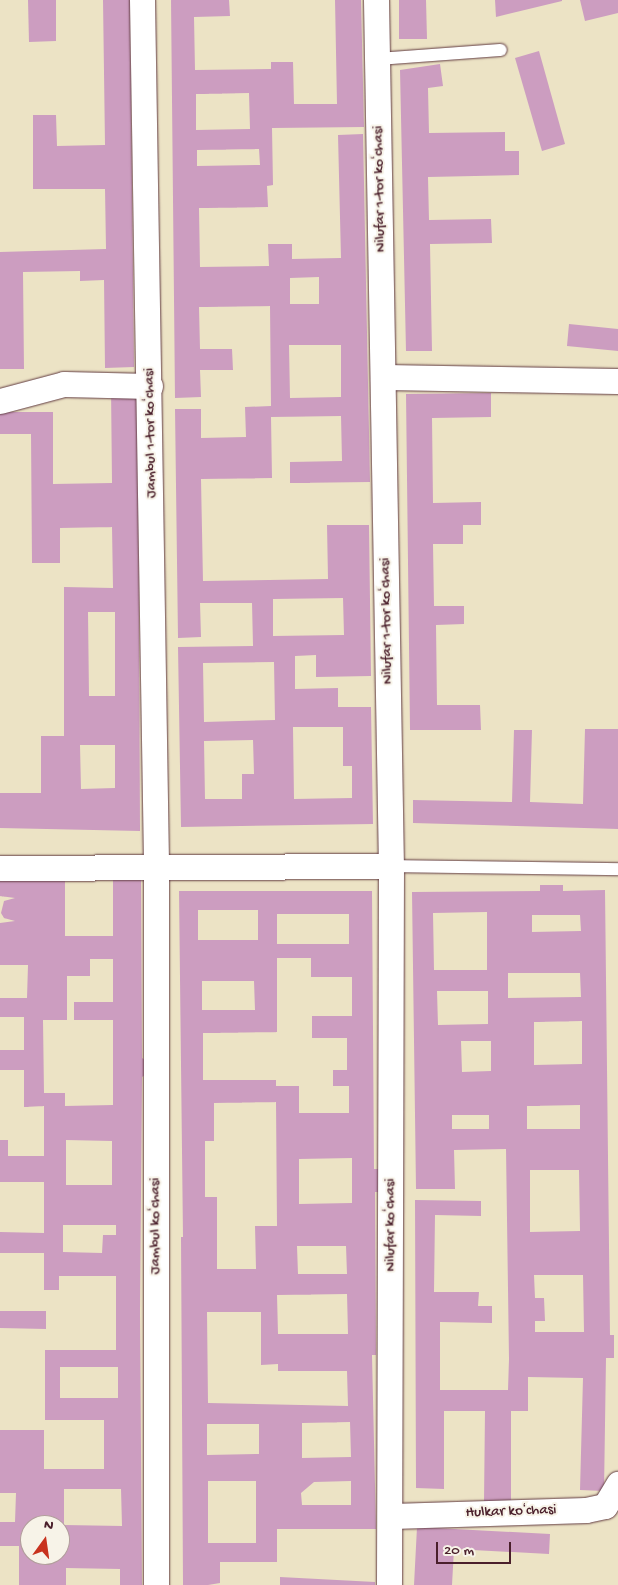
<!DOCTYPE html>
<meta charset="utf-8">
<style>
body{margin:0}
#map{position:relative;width:618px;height:1585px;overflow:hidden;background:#ece3c5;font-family:"Gochi Hand",sans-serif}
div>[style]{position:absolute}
.building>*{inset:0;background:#cc9dc0}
.roads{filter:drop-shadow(0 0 1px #623c42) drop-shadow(0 0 1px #623c42)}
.lane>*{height:12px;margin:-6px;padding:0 6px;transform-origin:6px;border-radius:6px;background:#fff}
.street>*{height:25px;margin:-12.5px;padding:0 12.5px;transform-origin:12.5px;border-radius:12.5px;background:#fff}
span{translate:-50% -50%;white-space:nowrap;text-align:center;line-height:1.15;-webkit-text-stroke:4px #f7f3e8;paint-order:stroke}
.street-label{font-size:15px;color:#4a1f2b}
.north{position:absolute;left:20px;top:1515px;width:50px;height:50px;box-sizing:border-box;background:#f7f3e8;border:1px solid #b29e9c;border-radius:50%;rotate:14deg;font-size:14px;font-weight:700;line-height:20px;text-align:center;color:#4a1f2b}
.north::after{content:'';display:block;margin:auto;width:18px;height:22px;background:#c8321e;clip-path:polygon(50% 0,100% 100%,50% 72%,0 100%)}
.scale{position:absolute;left:436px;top:1542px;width:75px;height:22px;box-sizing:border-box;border:2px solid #4a1f2b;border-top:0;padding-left:6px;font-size:15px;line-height:18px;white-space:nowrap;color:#4a1f2b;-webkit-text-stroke:4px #f7f3e8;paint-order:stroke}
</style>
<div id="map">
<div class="building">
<i style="clip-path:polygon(28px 0,56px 0,56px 41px,29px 42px)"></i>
<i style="clip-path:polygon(103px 0,130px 0,134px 367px,105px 368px,104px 280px,80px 281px,80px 271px,23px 272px,24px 369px,0 369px,0 252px,106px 249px,105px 189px,33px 189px,33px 115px,56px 115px,57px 146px,105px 145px)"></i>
<i style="clip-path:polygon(evenodd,171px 0,229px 0,230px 16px,194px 17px,195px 70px,271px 69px,271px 62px,293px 62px,294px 104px,337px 104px,335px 0,361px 0,364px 127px,272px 128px,273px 185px,267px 186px,268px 207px,199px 208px,200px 267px,269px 266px,268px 244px,292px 244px,292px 259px,341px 258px,338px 135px,363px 134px,370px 482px,290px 483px,290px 462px,342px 461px,341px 416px,271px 417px,272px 478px,201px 479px,203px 581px,328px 579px,327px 525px,369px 525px,371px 676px,316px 677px,316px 655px,295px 656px,295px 689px,338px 688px,338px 707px,371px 707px,373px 824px,181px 827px,178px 647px,253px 646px,252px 603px,200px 603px,201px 637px,178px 638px,175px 409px,201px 409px,201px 438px,246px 437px,245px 407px,271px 406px,270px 306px,199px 307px,200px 349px,232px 349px,233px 370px,200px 370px,201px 397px,175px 398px,171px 0,249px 93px,250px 129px,196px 130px,196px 94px,249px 93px,171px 0,259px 149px,260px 165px,197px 166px,197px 150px,259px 149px,171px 0,319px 277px,319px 304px,290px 304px,290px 278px,319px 277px,171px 0,289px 345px,341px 345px,341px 397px,290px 398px,289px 345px,171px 0,343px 598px,344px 635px,273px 636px,273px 599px,343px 598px,171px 0,274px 662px,275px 720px,204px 722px,203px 663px,274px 662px,171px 0,293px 727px,343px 727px,343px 766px,352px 766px,352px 798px,294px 799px,293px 727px,171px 0,253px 740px,254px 774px,242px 774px,242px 799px,205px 799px,204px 741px,253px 740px)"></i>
<i style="clip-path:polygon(399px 0,426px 0,427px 39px,399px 39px)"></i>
<i style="clip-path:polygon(495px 0,562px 0,562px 1px,496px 17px)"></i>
<i style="clip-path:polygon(580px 0,618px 0,618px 13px,585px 21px)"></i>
<i style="clip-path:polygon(539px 51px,565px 144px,542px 151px,515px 58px)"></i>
<i style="clip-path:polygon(440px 64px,443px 86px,428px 88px,429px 133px,505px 132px,505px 151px,519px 151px,519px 175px,428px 177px,429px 220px,491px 219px,492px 243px,430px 244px,432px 351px,406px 351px,400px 70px)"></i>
<i style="clip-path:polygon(569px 324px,618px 329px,618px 351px,567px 346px)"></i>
<i style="clip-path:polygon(evenodd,138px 387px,140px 831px,0 828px,0 793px,41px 793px,41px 736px,64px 736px,64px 587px,113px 588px,112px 527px,60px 528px,60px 563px,32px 563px,31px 434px,0 434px,0 412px,53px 412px,53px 484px,112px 483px,111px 388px,138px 387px,88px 612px,115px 612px,115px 696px,89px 696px,88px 612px,138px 387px,80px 745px,115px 745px,115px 788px,81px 789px,80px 745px)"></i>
<i style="clip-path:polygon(491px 393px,491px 417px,432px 418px,433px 503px,481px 502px,481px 525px,463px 525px,463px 544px,433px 544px,434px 606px,464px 606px,464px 624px,436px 625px,437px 705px,480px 705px,481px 730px,410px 730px,406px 394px)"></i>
<i style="clip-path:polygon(585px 729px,618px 729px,618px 829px,413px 823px,413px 800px,512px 802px,514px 730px,532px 730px,530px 802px,583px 804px)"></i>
<i style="clip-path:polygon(evenodd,0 877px,65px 880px,65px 936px,113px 936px,113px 880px,141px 880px,142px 1058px,145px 1060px,145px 1075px,142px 1077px,140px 1312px,142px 1585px,120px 1585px,120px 1569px,66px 1568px,66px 1585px,19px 1585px,19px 1546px,0 1546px,0 1522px,15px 1522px,16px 1493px,0 1493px,0 1430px,44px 1430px,44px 1469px,104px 1469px,104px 1420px,45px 1420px,45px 1350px,116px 1350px,116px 1276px,59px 1276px,59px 1290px,44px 1290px,44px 1253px,0 1253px,0 1232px,44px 1233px,44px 1182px,0 1182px,0 1140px,8px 1140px,8px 1156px,44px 1156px,44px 1106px,24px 1107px,24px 1070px,0 1070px,0 1050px,24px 1050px,24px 1017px,0 1017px,0 998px,27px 998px,28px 965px,0 965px,0 923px,15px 921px,4px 918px,1px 913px,4px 901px,15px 898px,0 896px,0 877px,90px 959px,113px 959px,113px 1002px,74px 1002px,74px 1020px,113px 1020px,113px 1105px,65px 1106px,65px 1093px,44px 1093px,43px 1020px,67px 1020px,67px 976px,90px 976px,90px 959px,0 877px,66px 1140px,112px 1141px,112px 1185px,66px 1185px,66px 1140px,0 877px,63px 1225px,116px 1225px,116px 1235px,103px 1235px,102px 1253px,63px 1252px,63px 1225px,0 877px,60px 1367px,118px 1367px,118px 1398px,60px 1398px,60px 1367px,0 877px,64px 1489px,121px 1489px,122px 1526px,64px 1525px,64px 1489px,0 877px,30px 1525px,60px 1525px,60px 1555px,30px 1555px,30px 1525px)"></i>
<i style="clip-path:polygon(evenodd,540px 885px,563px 885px,563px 891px,605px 890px,610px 1335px,614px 1335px,614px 1358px,606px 1358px,604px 1491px,580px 1490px,583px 1378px,528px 1377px,528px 1411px,511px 1411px,511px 1501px,484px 1501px,485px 1411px,444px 1411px,444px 1489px,416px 1488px,415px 1200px,481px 1201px,481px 1216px,435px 1215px,434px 1292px,479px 1292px,478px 1306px,492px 1306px,492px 1323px,440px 1322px,440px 1390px,508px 1390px,509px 1359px,506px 1149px,454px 1150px,455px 1189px,416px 1189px,412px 892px,540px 891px,540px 885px,487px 912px,487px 970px,434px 970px,433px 913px,487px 912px,540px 885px,532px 915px,580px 915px,581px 931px,532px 932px,532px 915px,540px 885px,508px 973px,580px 973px,581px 997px,508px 998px,508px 973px,540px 885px,437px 991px,488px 991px,488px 1024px,438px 1025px,437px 991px,540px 885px,582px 1021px,582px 1064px,534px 1065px,534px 1022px,582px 1021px,540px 885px,461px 1041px,491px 1041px,491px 1071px,462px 1072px,461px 1041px,540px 885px,580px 1105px,580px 1129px,527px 1129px,527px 1106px,580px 1105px,540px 885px,452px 1115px,489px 1115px,489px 1129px,452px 1129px,452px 1115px,540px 885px,530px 1170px,579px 1170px,580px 1231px,530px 1232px,530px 1170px,540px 885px,534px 1275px,583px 1275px,584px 1332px,535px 1332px,535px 1321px,545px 1321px,544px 1298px,535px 1298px,534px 1275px)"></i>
<i style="clip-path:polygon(evenodd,179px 891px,372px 891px,374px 1169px,380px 1169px,380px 1192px,375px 1192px,376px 1355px,372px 1355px,376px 1529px,277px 1529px,277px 1562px,220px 1562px,220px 1583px,208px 1585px,183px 1585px,181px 1237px,183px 1237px,179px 891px,198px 910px,258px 910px,258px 940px,198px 940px,198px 910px,179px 891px,277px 914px,349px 914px,349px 944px,277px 944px,277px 914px,179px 891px,277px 958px,311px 958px,311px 977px,352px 977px,352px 1016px,312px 1016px,312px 1038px,347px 1038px,347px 1070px,333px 1070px,333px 1086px,349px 1086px,349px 1113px,299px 1113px,299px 1086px,276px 1086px,276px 1080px,203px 1080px,203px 1033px,277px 1032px,277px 958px,179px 891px,202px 981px,254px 981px,255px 1010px,202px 1010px,202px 981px,179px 891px,276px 1102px,277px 1226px,255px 1226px,256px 1269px,217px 1269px,217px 1197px,205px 1197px,205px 1141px,214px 1141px,214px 1103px,276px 1102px,179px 891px,352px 1158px,352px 1203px,299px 1204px,299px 1159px,352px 1158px,179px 891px,297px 1246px,346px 1246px,347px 1274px,298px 1274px,297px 1246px,179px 891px,347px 1294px,348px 1334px,278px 1334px,277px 1295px,347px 1294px,179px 891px,207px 1312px,261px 1312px,261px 1365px,278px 1364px,278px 1371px,347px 1371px,348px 1406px,208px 1403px,207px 1312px,179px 891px,350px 1422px,351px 1457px,302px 1458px,302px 1423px,350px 1422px,179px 891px,207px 1424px,259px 1424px,259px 1454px,207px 1455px,207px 1424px,179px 891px,208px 1481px,256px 1481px,256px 1543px,208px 1543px,208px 1481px,179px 891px,351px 1481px,351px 1505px,302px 1505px,301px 1493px,314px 1482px,351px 1481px)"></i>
<i style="clip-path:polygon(0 1311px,46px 1311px,46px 1329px,0 1328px)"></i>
<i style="clip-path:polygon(417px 1527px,550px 1534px,549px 1554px,454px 1549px,452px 1585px,414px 1585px)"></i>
<i style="clip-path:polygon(280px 1577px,375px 1582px,375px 1585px,280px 1585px)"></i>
</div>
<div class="roads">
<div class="lane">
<i style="left:377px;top:59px;width:124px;rotate:-4.2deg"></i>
<i style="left:391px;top:866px;width:227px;rotate:0.8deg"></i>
</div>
<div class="street">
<i style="left:142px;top:0;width:866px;rotate:89.07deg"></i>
<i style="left:156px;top:866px;width:719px;rotate:90deg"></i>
<i style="left:376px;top:0;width:866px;rotate:89.01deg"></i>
<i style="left:391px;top:866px;width:719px;rotate:90.16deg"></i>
<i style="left:383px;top:377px;width:235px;rotate:1deg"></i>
<i style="left:0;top:401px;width:66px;rotate:-14.9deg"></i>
<i style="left:64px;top:384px;width:86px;rotate:1.3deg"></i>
<i style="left:0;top:868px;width:391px;rotate:-0.3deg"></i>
<i style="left:392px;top:1516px;width:194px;rotate:-1.8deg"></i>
<i style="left:586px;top:1510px;width:19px;rotate:-12deg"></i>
<i style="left:605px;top:1506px;width:26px;rotate:-59deg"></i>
</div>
</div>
<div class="street-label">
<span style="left:380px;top:189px;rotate:-91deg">Nilufar 1-tor koʻchasi</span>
<span style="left:151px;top:433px;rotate:-91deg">Jambul 1-tor koʻchasi</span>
<span style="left:387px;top:621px;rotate:-91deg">Nilufar 1-tor koʻchasi</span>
<span style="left:391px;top:1225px;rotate:-90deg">Nilufar koʻchasi</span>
<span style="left:156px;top:1226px;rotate:-90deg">Jambul koʻchasi</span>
<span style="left:511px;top:1512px;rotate:-2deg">Hulkar koʻchasi</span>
</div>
<div class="north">N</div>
<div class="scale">20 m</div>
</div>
